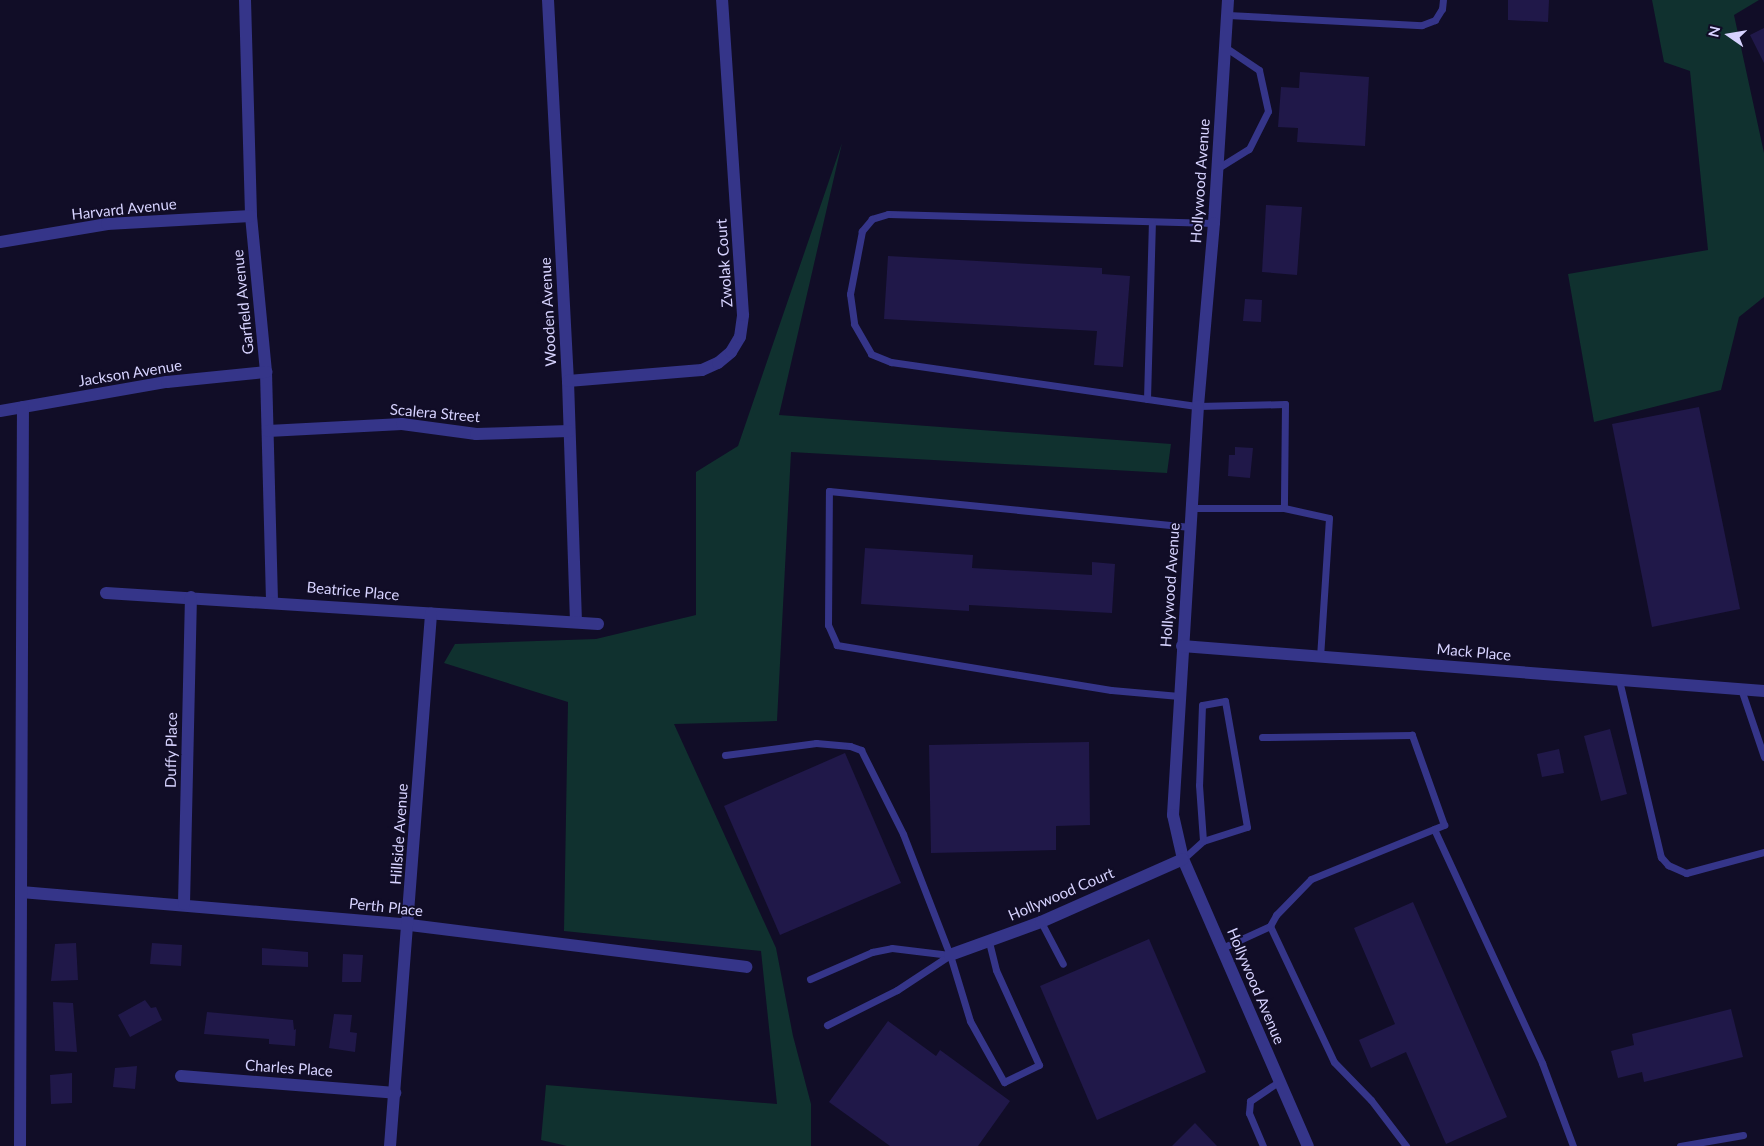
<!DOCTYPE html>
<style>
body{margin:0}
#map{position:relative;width:1764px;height:1146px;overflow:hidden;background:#110d27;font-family:Lato,sans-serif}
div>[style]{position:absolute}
.green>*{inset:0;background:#10312f}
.building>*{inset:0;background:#201849}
.lane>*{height:7px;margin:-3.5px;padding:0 3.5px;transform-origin:3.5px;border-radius:3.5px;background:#353589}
.street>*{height:12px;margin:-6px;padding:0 6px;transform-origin:6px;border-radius:6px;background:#353589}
span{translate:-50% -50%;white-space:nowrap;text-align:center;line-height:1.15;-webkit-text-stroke:4px #110d27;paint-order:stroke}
.street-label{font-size:15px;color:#d7d3ff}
.north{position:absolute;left:1704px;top:10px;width:50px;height:50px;-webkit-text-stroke:4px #110d27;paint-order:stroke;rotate:283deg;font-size:14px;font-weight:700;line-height:20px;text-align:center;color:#d7d3ff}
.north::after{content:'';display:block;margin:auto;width:18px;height:22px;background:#d7d3ff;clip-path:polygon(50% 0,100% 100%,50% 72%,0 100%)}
</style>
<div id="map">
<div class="green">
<i style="clip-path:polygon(1652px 0,1759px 0,1734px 15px,1764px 153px,1764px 297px,1739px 317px,1721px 390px,1594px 422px,1568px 274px,1708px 250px,1690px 71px,1664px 62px)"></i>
<i style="clip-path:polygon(842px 143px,779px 415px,1171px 444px,1167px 473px,791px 452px,777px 721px,674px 724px,776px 948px,793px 1036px,811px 1104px,811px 1146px,567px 1146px,541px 1140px,546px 1085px,777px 1104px,761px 951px,564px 931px,568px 702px,444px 663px,455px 644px,596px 639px,696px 615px,696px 472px,738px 446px)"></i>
</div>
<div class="building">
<i style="clip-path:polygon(1508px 0,1549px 0,1548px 22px,1508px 20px)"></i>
<i style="clip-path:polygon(1764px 28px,1764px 63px,1750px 35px)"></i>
<i style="clip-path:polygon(1300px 72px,1369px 77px,1365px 146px,1297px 142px,1298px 128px,1278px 127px,1281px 87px,1299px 88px)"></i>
<i style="clip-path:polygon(1266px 205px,1302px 207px,1297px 275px,1262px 272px)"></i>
<i style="clip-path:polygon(888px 256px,1102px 268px,1102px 274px,1130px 276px,1123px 367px,1094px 365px,1097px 331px,884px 319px)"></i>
<i style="clip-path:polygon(1245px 299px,1262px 300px,1261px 322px,1243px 321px)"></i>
<i style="clip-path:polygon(1699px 407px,1740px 609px,1652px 627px,1612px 424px)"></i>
<i style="clip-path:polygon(1235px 447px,1253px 448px,1250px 478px,1228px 476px,1229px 455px,1235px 455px)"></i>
<i style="clip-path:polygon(865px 548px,973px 555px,972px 568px,1092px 575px,1092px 562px,1115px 564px,1112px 613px,969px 605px,969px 611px,861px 604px)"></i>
<i style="clip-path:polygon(1610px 729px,1627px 794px,1601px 801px,1584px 736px)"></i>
<i style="clip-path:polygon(1089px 742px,1090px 825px,1056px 826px,1056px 850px,931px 853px,929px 745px)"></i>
<i style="clip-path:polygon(1559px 749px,1564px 773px,1542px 777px,1537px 754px)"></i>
<i style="clip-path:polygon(845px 753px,901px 883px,780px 935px,724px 806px)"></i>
<i style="clip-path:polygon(1413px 902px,1507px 1117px,1446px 1144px,1406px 1052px,1371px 1068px,1359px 1040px,1395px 1024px,1354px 928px)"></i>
<i style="clip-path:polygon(1149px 939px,1206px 1072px,1097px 1120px,1040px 986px)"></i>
<i style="clip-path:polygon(76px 943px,78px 980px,51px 981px,55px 944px)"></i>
<i style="clip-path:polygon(152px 943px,182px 945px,181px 966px,150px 964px)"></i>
<i style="clip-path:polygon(262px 948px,308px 952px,308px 967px,262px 965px)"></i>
<i style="clip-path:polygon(343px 954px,363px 955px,361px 982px,342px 982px)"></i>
<i style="clip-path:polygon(145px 1000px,151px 1008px,156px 1007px,162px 1020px,130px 1037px,118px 1015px)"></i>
<i style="clip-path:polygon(53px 1002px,73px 1003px,77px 1052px,55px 1051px)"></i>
<i style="clip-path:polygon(1731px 1009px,1743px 1057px,1644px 1082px,1642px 1072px,1618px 1078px,1611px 1051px,1634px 1045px,1632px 1034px)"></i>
<i style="clip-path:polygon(207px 1012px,293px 1020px,294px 1030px,296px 1029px,295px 1046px,269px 1044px,269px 1039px,204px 1034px)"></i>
<i style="clip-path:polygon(334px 1014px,352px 1015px,350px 1032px,357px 1033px,355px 1052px,329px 1048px)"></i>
<i style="clip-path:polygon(888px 1021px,936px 1056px,940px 1050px,1010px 1101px,978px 1146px,890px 1146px,829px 1102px)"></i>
<i style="clip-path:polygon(137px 1066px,135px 1089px,113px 1087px,115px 1068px)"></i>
<i style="clip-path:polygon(72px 1073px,72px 1103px,51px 1104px,50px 1075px)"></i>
<i style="clip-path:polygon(1195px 1123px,1217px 1146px,1172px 1146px)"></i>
</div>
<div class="lane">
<i style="left:1228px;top:15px;width:194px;rotate:3deg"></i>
<i style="left:1422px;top:25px;width:14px;rotate:-21deg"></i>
<i style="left:1435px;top:20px;width:13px;rotate:-58deg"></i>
<i style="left:1442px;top:9px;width:9px;rotate:-84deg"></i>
<i style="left:1218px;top:168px;width:36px;rotate:-32deg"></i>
<i style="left:1249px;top:149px;width:42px;rotate:-63.4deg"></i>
<i style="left:1268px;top:111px;width:42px;rotate:-102.4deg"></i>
<i style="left:1259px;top:70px;width:40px;rotate:-146deg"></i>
<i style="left:1214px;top:223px;width:326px;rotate:-178.4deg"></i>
<i style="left:888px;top:214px;width:17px;rotate:163deg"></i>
<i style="left:872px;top:219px;width:16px;rotate:130deg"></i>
<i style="left:862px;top:231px;width:64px;rotate:100.8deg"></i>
<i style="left:850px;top:294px;width:30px;rotate:82deg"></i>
<i style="left:854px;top:324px;width:34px;rotate:60deg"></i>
<i style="left:871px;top:354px;width:22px;rotate:22deg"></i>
<i style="left:891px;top:362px;width:310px;rotate:8.2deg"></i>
<i style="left:1198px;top:406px;width:87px;rotate:-1.3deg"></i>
<i style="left:1285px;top:404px;width:104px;rotate:90.6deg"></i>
<i style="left:1147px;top:399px;width:177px;rotate:-88.4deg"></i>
<i style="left:1192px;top:508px;width:92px"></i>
<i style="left:1284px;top:508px;width:46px;rotate:12.5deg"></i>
<i style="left:1329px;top:518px;width:138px;rotate:93.7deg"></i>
<i style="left:1619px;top:680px;width:182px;rotate:76.7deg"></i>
<i style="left:1661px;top:857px;width:11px;rotate:49deg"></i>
<i style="left:1668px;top:865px;width:20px;rotate:24deg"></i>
<i style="left:1686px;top:873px;width:81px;rotate:-15.1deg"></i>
<i style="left:1741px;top:689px;width:72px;rotate:71.3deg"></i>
<i style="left:1179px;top:696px;width:68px;rotate:-175deg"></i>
<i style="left:1111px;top:690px;width:278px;rotate:-170.7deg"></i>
<i style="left:837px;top:645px;width:22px;rotate:-114deg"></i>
<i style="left:828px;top:625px;width:134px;rotate:-89.6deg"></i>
<i style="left:829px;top:491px;width:363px;rotate:5.7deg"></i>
<i style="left:725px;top:755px;width:92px;rotate:-7.5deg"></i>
<i style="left:816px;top:743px;width:34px;rotate:5deg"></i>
<i style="left:850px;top:746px;width:12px;rotate:20deg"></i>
<i style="left:861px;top:750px;width:94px;rotate:63.4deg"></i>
<i style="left:903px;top:834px;width:130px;rotate:68.8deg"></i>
<i style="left:950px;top:955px;width:69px;rotate:73.1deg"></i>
<i style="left:970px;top:1021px;width:70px;rotate:60.9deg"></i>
<i style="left:1004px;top:1082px;width:39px;rotate:-26deg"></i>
<i style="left:1039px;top:1065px;width:104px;rotate:-114.4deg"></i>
<i style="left:996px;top:970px;width:30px;rotate:-104deg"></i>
<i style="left:1434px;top:829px;width:258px;rotate:65.2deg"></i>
<i style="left:1542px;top:1063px;width:89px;rotate:69.5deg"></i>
<i style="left:1183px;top:859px;width:27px;rotate:-42deg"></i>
<i style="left:1203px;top:841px;width:46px;rotate:-17.7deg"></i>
<i style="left:1247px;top:827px;width:128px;rotate:-99.9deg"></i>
<i style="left:1225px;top:701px;width:23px;rotate:170deg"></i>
<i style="left:1202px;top:705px;width:80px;rotate:92.1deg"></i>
<i style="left:1199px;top:785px;width:56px;rotate:85.9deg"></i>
<i style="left:1041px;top:922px;width:47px;rotate:62.4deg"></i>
<i style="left:1270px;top:926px;width:150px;rotate:64.8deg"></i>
<i style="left:1334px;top:1062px;width:53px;rotate:45.8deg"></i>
<i style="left:1371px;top:1100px;width:58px;rotate:52.7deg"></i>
<i style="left:1222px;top:948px;width:53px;rotate:-24.6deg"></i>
<i style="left:1270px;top:926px;width:13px;rotate:-61deg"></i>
<i style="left:1276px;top:915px;width:50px;rotate:-45.8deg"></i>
<i style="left:1311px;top:879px;width:144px;rotate:-22.1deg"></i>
<i style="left:1444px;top:825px;width:96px;rotate:-109.6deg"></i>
<i style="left:1412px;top:735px;width:150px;rotate:179.2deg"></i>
<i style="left:810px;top:979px;width:68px;rotate:-23.5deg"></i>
<i style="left:872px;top:952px;width:20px;rotate:-11deg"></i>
<i style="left:892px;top:948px;width:58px;rotate:6.9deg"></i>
<i style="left:827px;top:1025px;width:78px;rotate:-26.6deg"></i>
<i style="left:897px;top:990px;width:64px;rotate:-33.4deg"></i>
<i style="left:1263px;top:1146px;width:36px;rotate:-113deg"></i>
<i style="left:1249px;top:1113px;width:12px;rotate:-85deg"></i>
<i style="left:1250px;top:1101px;width:36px;rotate:-34deg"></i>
<i style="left:1680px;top:1146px;width:64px;rotate:-9.9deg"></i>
</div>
<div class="street">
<i style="left:245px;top:0;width:216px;rotate:88.4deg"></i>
<i style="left:251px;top:216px;width:157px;rotate:84.5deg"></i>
<i style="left:266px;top:372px;width:229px;rotate:88.5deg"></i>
<i style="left:548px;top:0;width:382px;rotate:87deg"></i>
<i style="left:568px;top:381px;width:241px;rotate:88.1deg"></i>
<i style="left:1228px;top:0;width:223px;rotate:93.6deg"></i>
<i style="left:1214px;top:223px;width:184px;rotate:95deg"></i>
<i style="left:1198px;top:406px;width:410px;rotate:93.5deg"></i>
<i style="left:1173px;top:815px;width:45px;rotate:77.2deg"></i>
<i style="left:1183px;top:859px;width:313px;rotate:66.5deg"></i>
<i style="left:0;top:242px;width:109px;rotate:-9.5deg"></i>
<i style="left:107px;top:224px;width:144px;rotate:-3.2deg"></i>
<i style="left:568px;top:381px;width:134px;rotate:-4.7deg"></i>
<i style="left:702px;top:370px;width:17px;rotate:-24deg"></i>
<i style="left:718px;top:363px;width:17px;rotate:-40deg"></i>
<i style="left:731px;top:352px;width:17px;rotate:-59deg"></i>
<i style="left:740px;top:337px;width:22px;rotate:-82deg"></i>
<i style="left:743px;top:315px;width:316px;rotate:-93.8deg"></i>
<i style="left:0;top:411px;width:169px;rotate:-9.9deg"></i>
<i style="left:167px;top:382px;width:100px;rotate:-5.8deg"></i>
<i style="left:268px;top:431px;width:134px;rotate:-3deg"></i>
<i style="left:402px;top:424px;width:75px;rotate:7.7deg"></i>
<i style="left:476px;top:434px;width:93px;rotate:-1.8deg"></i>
<i style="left:106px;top:593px;width:493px;rotate:3.6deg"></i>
<i style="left:1182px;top:646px;width:584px;rotate:4.42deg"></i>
<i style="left:21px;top:892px;width:390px;rotate:4.8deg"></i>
<i style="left:410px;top:925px;width:339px;rotate:7.1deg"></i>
<i style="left:184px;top:904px;width:307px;rotate:-88.7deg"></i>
<i style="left:950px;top:955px;width:97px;rotate:-19.9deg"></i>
<i style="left:1041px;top:922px;width:155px;rotate:-23.9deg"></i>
<i style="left:181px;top:1076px;width:215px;rotate:4.5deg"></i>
<i style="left:20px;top:1146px;width:739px;rotate:-89.77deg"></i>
<i style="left:390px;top:1146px;width:534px;rotate:-85.59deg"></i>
</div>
<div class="street-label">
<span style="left:1200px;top:181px;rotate:-86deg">Hollywood Avenue</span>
<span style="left:124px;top:209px;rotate:-6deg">Harvard Avenue</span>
<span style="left:724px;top:263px;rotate:-94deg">Zwolak Court</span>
<span style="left:243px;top:302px;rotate:-96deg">Garfield Avenue</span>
<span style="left:548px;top:312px;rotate:-93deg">Wooden Avenue</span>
<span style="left:130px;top:373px;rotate:-9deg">Jackson Avenue</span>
<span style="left:435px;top:413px;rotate:5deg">Scalera Street</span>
<span style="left:1170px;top:585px;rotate:-86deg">Hollywood Avenue</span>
<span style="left:353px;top:591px;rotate:5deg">Beatrice Place</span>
<span style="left:1474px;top:652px;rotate:5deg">Mack Place</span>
<span style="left:171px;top:750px;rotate:-89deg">Duffy Place</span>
<span style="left:399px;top:834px;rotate:-86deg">Hillside Avenue</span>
<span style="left:1061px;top:894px;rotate:-23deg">Hollywood Court</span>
<span style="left:386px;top:907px;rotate:6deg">Perth Place</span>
<span style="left:1256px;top:986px;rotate:67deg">Hollywood Avenue</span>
<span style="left:289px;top:1068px;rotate:4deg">Charles Place</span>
</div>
<div class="north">N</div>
</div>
